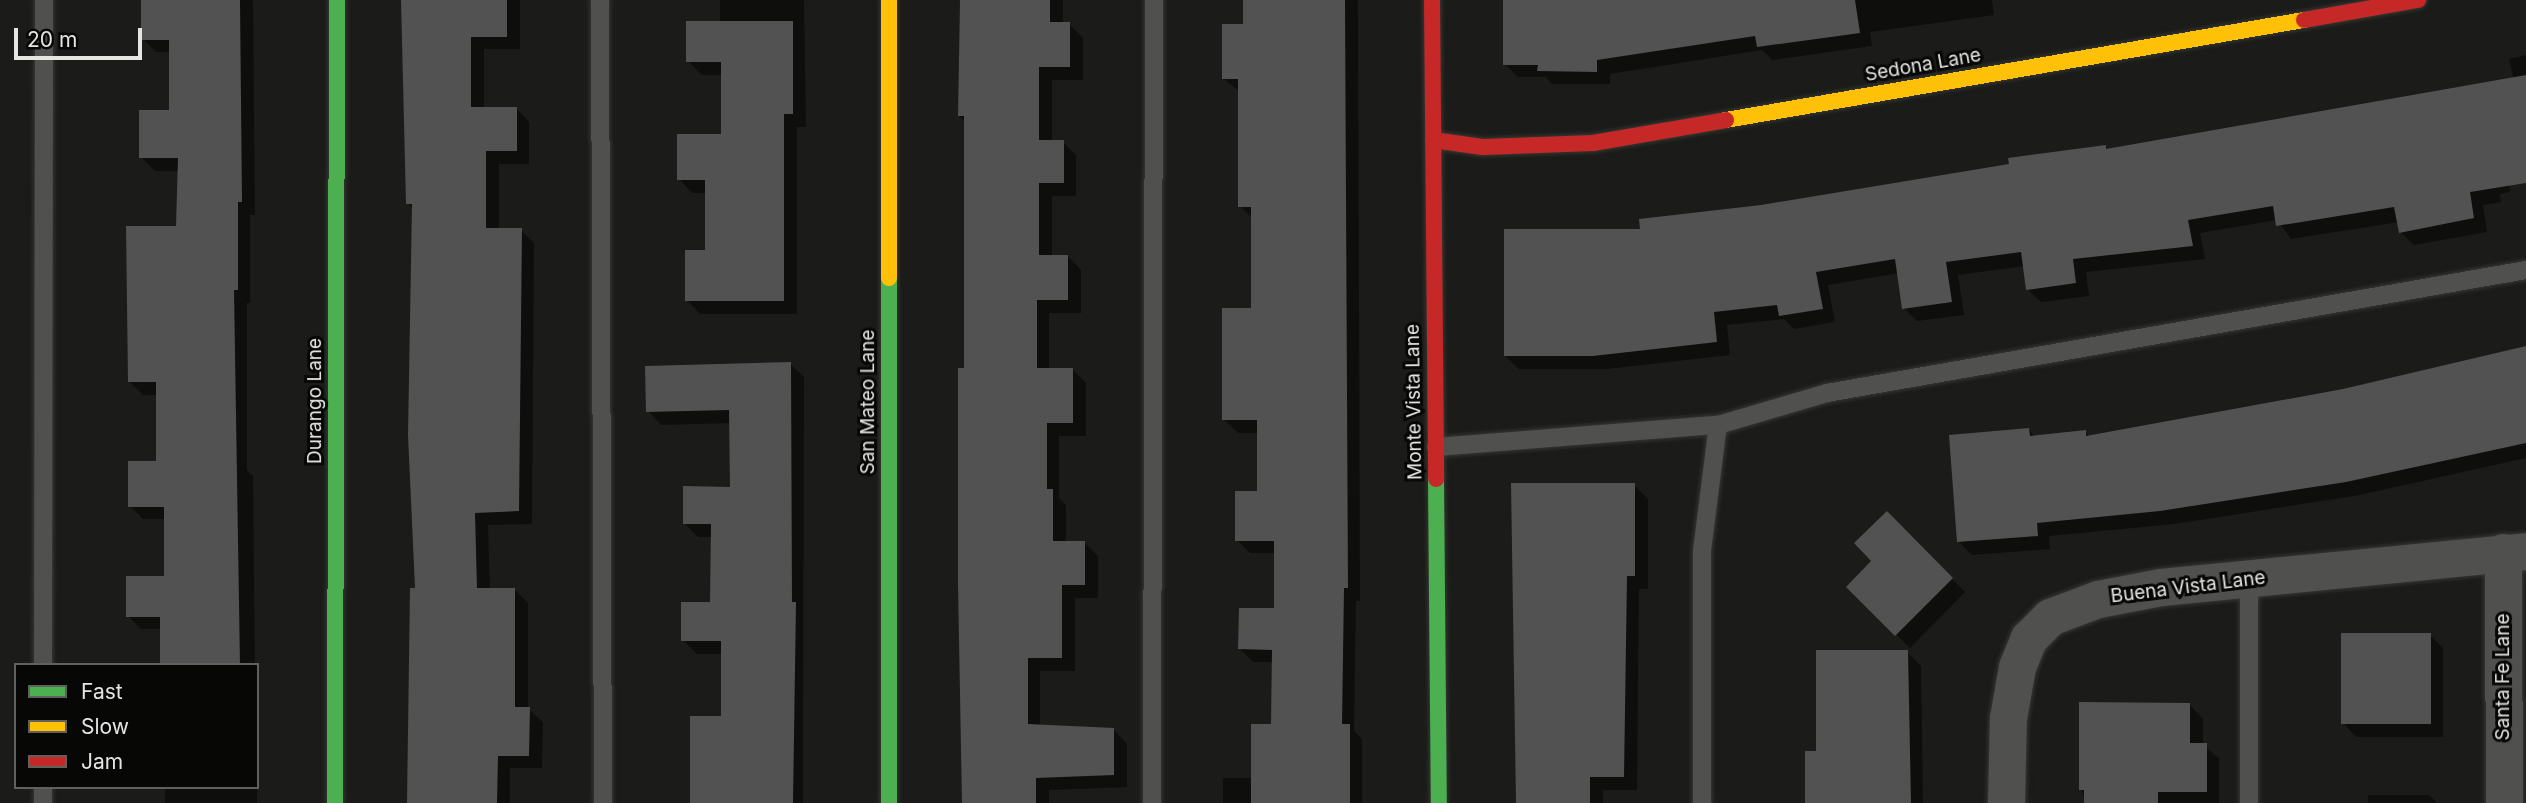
<!DOCTYPE html>
<style>
body{margin:0}
#map{position:relative;width:2526px;height:803px;overflow:hidden;background:#1b1c19;font-family:Inter,sans-serif}
div>[style]{position:absolute}
.shadow>*{inset:0;background:#0007}
.building>*{inset:0;background:#535252}
.roads{filter:drop-shadow(0 0 2px #363734) drop-shadow(0 0 2px #363734)}
.lane>*{height:18px;margin:-9px;padding:0 9px;transform-origin:9px;border-radius:9px;background:#50514e}
.street>*{height:37px;margin:-18.5px;padding:0 18.5px;transform-origin:18.5px;border-radius:18.5px;background:#50514e}
.fast>*{height:16px;margin:-8px;padding:0 8px;transform-origin:8px;border-radius:8px;background:#4caf50}
.slow>*{height:16px;margin:-8px;padding:0 8px;transform-origin:8px;border-radius:8px;background:#ffc107}
.jam>*{height:16px;margin:-8px;padding:0 8px;transform-origin:8px;border-radius:8px;background:#c62828}
span{translate:-50% -50%;white-space:nowrap;text-align:center;line-height:1.15;-webkit-text-stroke:6px #070706;paint-order:stroke}
.street-label{font-size:19px;color:#e5e6e2}
.legend{position:absolute;left:14px;top:663px;width:245px;height:126px;box-sizing:border-box;background:#070706;border:2px solid #60605e;margin:0;padding:9px 12px;list-style:none;font-size:21px;color:#e5e6e2}
.legend li{display:flex;align-items:center;gap:14px;height:35px}
.legend b{width:35px;border:2px solid #60605e}
.scale{position:absolute;left:14px;top:28px;width:128px;height:32px;box-sizing:border-box;border:4px solid #e5e6e2;border-top:0;padding-left:9px;font-size:21px;line-height:24px;white-space:nowrap;color:#e5e6e2;-webkit-text-stroke:5px #070706;paint-order:stroke}
</style>
<div id="map">
<div class="shadow">
<i style="clip-path:polygon(143px 0,253px 0,255px 215px,250px 215px,250px 303px,247px 303px,247px 470px,253px 476px,255px 665px,162px 665px,162px 629px,141px 629px,128px 616px,166px 577px,166px 519px,143px 519px,130px 506px,158px 463px,158px 395px,143px 395px,130px 382px,178px 228px,179px 171px,155px 171px,141px 157px,171px 112px,171px 52px,156px 52px,143px 39px)"></i>
<i style="clip-path:polygon(404px 0,520px 0,520px 49px,484px 49px,484px 108px,516px 108px,529px 122px,529px 164px,499px 164px,499px 230px,521px 230px,534px 243px,532px 524px,488px 525px,490px 590px,515px 590px,528px 603px,528px 709px,543px 722px,542px 768px,510px 768px,510px 803px,409px 803px,416px 590px,414px 210px,408px 203px)"></i>
<i style="clip-path:polygon(720px 0,804px 0,806px 127px,797px 127px,797px 314px,700px 314px,687px 300px,707px 252px,707px 193px,692px 193px,679px 179px,723px 136px,723px 75px,702px 75px,688px 61px,720px 22px)"></i>
<i style="clip-path:polygon(960px 0,1063px 0,1063px 24px,1069px 24px,1083px 38px,1083px 80px,1052px 80px,1052px 142px,1063px 142px,1076px 155px,1076px 196px,1052px 196px,1052px 256px,1068px 256px,1081px 270px,1081px 313px,1049px 313px,1049px 370px,1073px 370px,1086px 383px,1086px 436px,1059px 436px,1059px 498px,1066px 505px,1066px 542px,1084px 542px,1098px 556px,1098px 598px,1075px 598px,1075px 671px,1040px 671px,1040px 726px,1114px 730px,1127px 744px,1127px 787px,1049px 790px,1049px 803px,963px 803px,966px 122px,959px 116px)"></i>
<i style="clip-path:polygon(1245px 0,1358px 0,1360px 601px,1356px 601px,1354px 731px,1362px 739px,1362px 803px,1223px 803px,1223px 778px,1253px 778px,1273px 725px,1274px 662px,1253px 662px,1240px 649px,1276px 610px,1276px 553px,1250px 553px,1237px 540px,1259px 492px,1259px 433px,1238px 433px,1224px 420px,1253px 309px,1253px 219px,1240px 206px,1240px 92px,1224px 79px,1245px 26px)"></i>
<i style="clip-path:polygon(1505px 0,1992px 0,1994px 15px,1870px 32px,1872px 46px,1772px 60px,1762px 50px,1610px 74px,1610px 84px,1552px 84px,1546px 77px,1518px 77px,1505px 64px)"></i>
<i style="clip-path:polygon(2526px 55px,2526px 104px,2518px 96px,2509px 59px)"></i>
<i style="clip-path:polygon(2494px 98px,2510px 192px,2500px 194px,2501px 202px,2483px 205px,2487px 232px,2414px 245px,2400px 232px,2399px 222px,2291px 239px,2277px 220px,2200px 233px,2205px 259px,2086px 272px,2089px 296px,2041px 302px,2027px 289px,2024px 266px,1958px 275px,1964px 315px,1917px 321px,1904px 308px,1899px 273px,1828px 285px,1835px 322px,1794px 329px,1784px 319px,1727px 325px,1730px 355px,1607px 369px,1519px 369px,1505px 356px,1642px 230px,2105px 147px,2109px 151px)"></i>
<i style="clip-path:polygon(2526px 348px,2526px 458px,2360px 495px,2175px 524px,2049px 536px,2050px 549px,1972px 555px,1959px 542px,2029px 430px,2035px 437px,2085px 432px,2090px 437px,2344px 391px)"></i>
<i style="clip-path:polygon(790px 364px,804px 377px,803px 803px,692px 803px,723px 718px,723px 654px,697px 654px,683px 640px,712px 604px,713px 537px,698px 537px,685px 524px,732px 488px,731px 423px,661px 425px,648px 411px)"></i>
<i style="clip-path:polygon(1634px 485px,1648px 499px,1648px 589px,1639px 589px,1637px 790px,1603px 790px,1603px 803px,1517px 803px)"></i>
<i style="clip-path:polygon(1887px 513px,1965px 592px,1910px 648px,1848px 587px,1874px 561px)"></i>
<i style="clip-path:polygon(2430px 635px,2443px 648px,2443px 737px,2356px 737px,2343px 723px)"></i>
<i style="clip-path:polygon(1907px 652px,1921px 666px,1923px 803px,1806px 803px)"></i>
<i style="clip-path:polygon(2190px 705px,2203px 719px,2203px 745px,2219px 758px,2219px 803px,2086px 803px,2081px 789px)"></i>
<i style="clip-path:polygon(165px 787px,257px 787px,257px 803px,165px 803px)"></i>
<i style="clip-path:polygon(2368px 795px,2429px 795px,2437px 803px,2368px 803px)"></i>
</div>
<div class="building">
<i style="clip-path:polygon(141px 0,240px 0,242px 202px,238px 202px,238px 290px,234px 290px,240px 665px,160px 665px,160px 617px,126px 617px,126px 576px,164px 576px,164px 507px,128px 507px,128px 461px,156px 461px,156px 382px,128px 382px,126px 226px,176px 226px,178px 158px,139px 158px,139px 110px,169px 110px,169px 40px,141px 40px)"></i>
<i style="clip-path:polygon(401px 0,507px 0,507px 37px,471px 37px,471px 107px,517px 107px,517px 151px,486px 151px,486px 228px,522px 228px,519px 511px,475px 513px,477px 588px,515px 588px,515px 707px,530px 707px,529px 756px,498px 756px,497px 803px,407px 803px,410px 588px,415px 588px,408px 435px,412px 204px,406px 204px)"></i>
<i style="clip-path:polygon(960px 0,1050px 0,1050px 22px,1070px 22px,1070px 67px,1039px 67px,1039px 140px,1064px 140px,1064px 183px,1039px 183px,1039px 255px,1068px 255px,1068px 300px,1037px 300px,1037px 368px,1073px 368px,1073px 423px,1047px 423px,1047px 489px,1053px 489px,1053px 541px,1085px 541px,1085px 585px,1062px 585px,1062px 658px,1028px 658px,1028px 724px,1114px 728px,1114px 775px,1036px 778px,1036px 803px,962px 803px,958px 585px,958px 368px,964px 368px,964px 116px,958px 116px)"></i>
<i style="clip-path:polygon(1243px 0,1345px 0,1348px 588px,1344px 588px,1342px 724px,1350px 724px,1350px 803px,1251px 803px,1251px 724px,1271px 724px,1272px 650px,1238px 649px,1239px 608px,1274px 608px,1274px 541px,1235px 541px,1235px 491px,1257px 491px,1257px 420px,1222px 420px,1222px 308px,1251px 308px,1251px 207px,1238px 207px,1238px 79px,1222px 79px,1222px 24px,1243px 24px)"></i>
<i style="clip-path:polygon(1503px 0,1855px 0,1860px 33px,1757px 47px,1755px 36px,1597px 60px,1597px 72px,1537px 71px,1538px 65px,1503px 65px)"></i>
<i style="clip-path:polygon(686px 21px,793px 21px,793px 114px,784px 114px,784px 301px,685px 301px,685px 250px,705px 250px,705px 180px,677px 180px,677px 134px,721px 134px,721px 62px,686px 62px)"></i>
<i style="clip-path:polygon(2526px 75px,2526px 183px,2470px 192px,2474px 218px,2399px 233px,2394px 207px,2276px 226px,2273px 206px,2188px 220px,2193px 246px,2073px 259px,2076px 283px,2026px 290px,2021px 252px,1946px 262px,1952px 302px,1902px 309px,1895px 259px,1816px 272px,1823px 309px,1779px 316px,1777px 305px,1714px 312px,1717px 342px,1593px 356px,1504px 356px,1504px 229px,1640px 229px,1639px 219px,1761px 205px,2009px 164px,2008px 158px,2106px 145px,2106px 149px)"></i>
<i style="clip-path:polygon(2526px 346px,2526px 443px,2346px 482px,2160px 511px,2037px 523px,2038px 536px,1957px 542px,1949px 435px,2029px 428px,2030px 436px,2086px 430px,2086px 436px,2343px 389px)"></i>
<i style="clip-path:polygon(791px 362px,792px 602px,796px 602px,793px 803px,690px 803px,690px 716px,721px 716px,721px 641px,681px 641px,681px 602px,710px 602px,711px 524px,683px 524px,683px 486px,730px 487px,729px 410px,646px 412px,645px 366px)"></i>
<i style="clip-path:polygon(1511px 483px,1635px 483px,1635px 576px,1627px 576px,1624px 777px,1590px 777px,1590px 803px,1516px 803px)"></i>
<i style="clip-path:polygon(1887px 511px,1953px 578px,1895px 636px,1846px 587px,1871px 561px,1854px 543px)"></i>
<i style="clip-path:polygon(2341px 633px,2431px 633px,2431px 724px,2341px 724px)"></i>
<i style="clip-path:polygon(1816px 650px,1908px 650px,1911px 803px,1805px 803px,1805px 751px,1816px 751px)"></i>
<i style="clip-path:polygon(2079px 702px,2190px 703px,2190px 743px,2207px 743px,2207px 792px,2158px 792px,2158px 803px,2084px 803px,2084px 790px,2079px 790px)"></i>
</div>
<div class="roads">
<div class="lane">
<i style="left:600px;top:0;width:803px;rotate:89.79deg"></i>
<i style="left:1436px;top:447px;width:283px;rotate:-4.5deg"></i>
<i style="left:43px;top:665px;width:665px;rotate:-89.91deg"></i>
<i style="left:43px;top:787px;width:16px;rotate:90deg"></i>
<i style="left:1152px;top:803px;width:803px;rotate:-89.86deg"></i>
<i style="left:1702px;top:803px;width:252px;rotate:-90deg"></i>
<i style="left:1702px;top:551px;width:127px;rotate:-82.8deg"></i>
<i style="left:1718px;top:425px;width:114px;rotate:-16.4deg"></i>
<i style="left:1827px;top:393px;width:710px;rotate:-9.98deg"></i>
<i style="left:2249px;top:803px;width:224px;rotate:-90deg"></i>
</div>
<div class="street">
<i style="left:2503px;top:552px;width:251px;rotate:89.8deg"></i>
<i style="left:2006px;top:803px;width:85px;rotate:-88.7deg"></i>
<i style="left:2008px;top:718px;width:52px;rotate:-80deg"></i>
<i style="left:2017px;top:667px;width:31px;rotate:-68deg"></i>
<i style="left:2029px;top:638px;width:30px;rotate:-45deg"></i>
<i style="left:2050px;top:617px;width:51px;rotate:-20.6deg"></i>
<i style="left:2098px;top:599px;width:64px;rotate:-10.8deg"></i>
<i style="left:2161px;top:587px;width:367px;rotate:-5.6deg"></i>
</div>
<div class="fast">
<i style="left:889px;top:278px;width:525px;rotate:90deg"></i>
<i style="left:1436px;top:479px;width:324px;rotate:89.5deg"></i>
<i style="left:335px;top:803px;width:803px;rotate:-89.86deg"></i>
</div>
<div class="slow">
<i style="left:889px;top:0;width:278px;rotate:90deg"></i>
<i style="left:1726px;top:120px;width:587px;rotate:-9.82deg"></i>
</div>
<div class="jam">
<i style="left:1432px;top:0;width:479px;rotate:89.5deg"></i>
<i style="left:2304px;top:20px;width:116px;rotate:-10deg"></i>
<i style="left:1433px;top:140px;width:50px;rotate:8deg"></i>
<i style="left:1483px;top:147px;width:110px;rotate:-2.1deg"></i>
<i style="left:1593px;top:143px;width:135px;rotate:-9.8deg"></i>
</div>
</div>
<div class="street-label">
<span style="left:1923px;top:65px;rotate:-10deg">Sedona Lane</span>
<span style="left:315px;top:401px;rotate:-90deg">Durango Lane</span>
<span style="left:868px;top:402px;rotate:-90deg">San Mateo Lane</span>
<span style="left:1414px;top:402px;rotate:-91deg">Monte Vista Lane</span>
<span style="left:2188px;top:587px;rotate:-7deg">Buena Vista Lane</span>
<span style="left:2503px;top:677px;rotate:-90deg">Santa Fe Lane</span>
</div>
<ul class="legend">
<li><b style="height:9px;background:#4caf50"></b>Fast</li>
<li><b style="height:9px;background:#ffc107"></b>Slow</li>
<li><b style="height:9px;background:#c62828"></b>Jam</li>
</ul>
<div class="scale">20 m</div>
</div>
